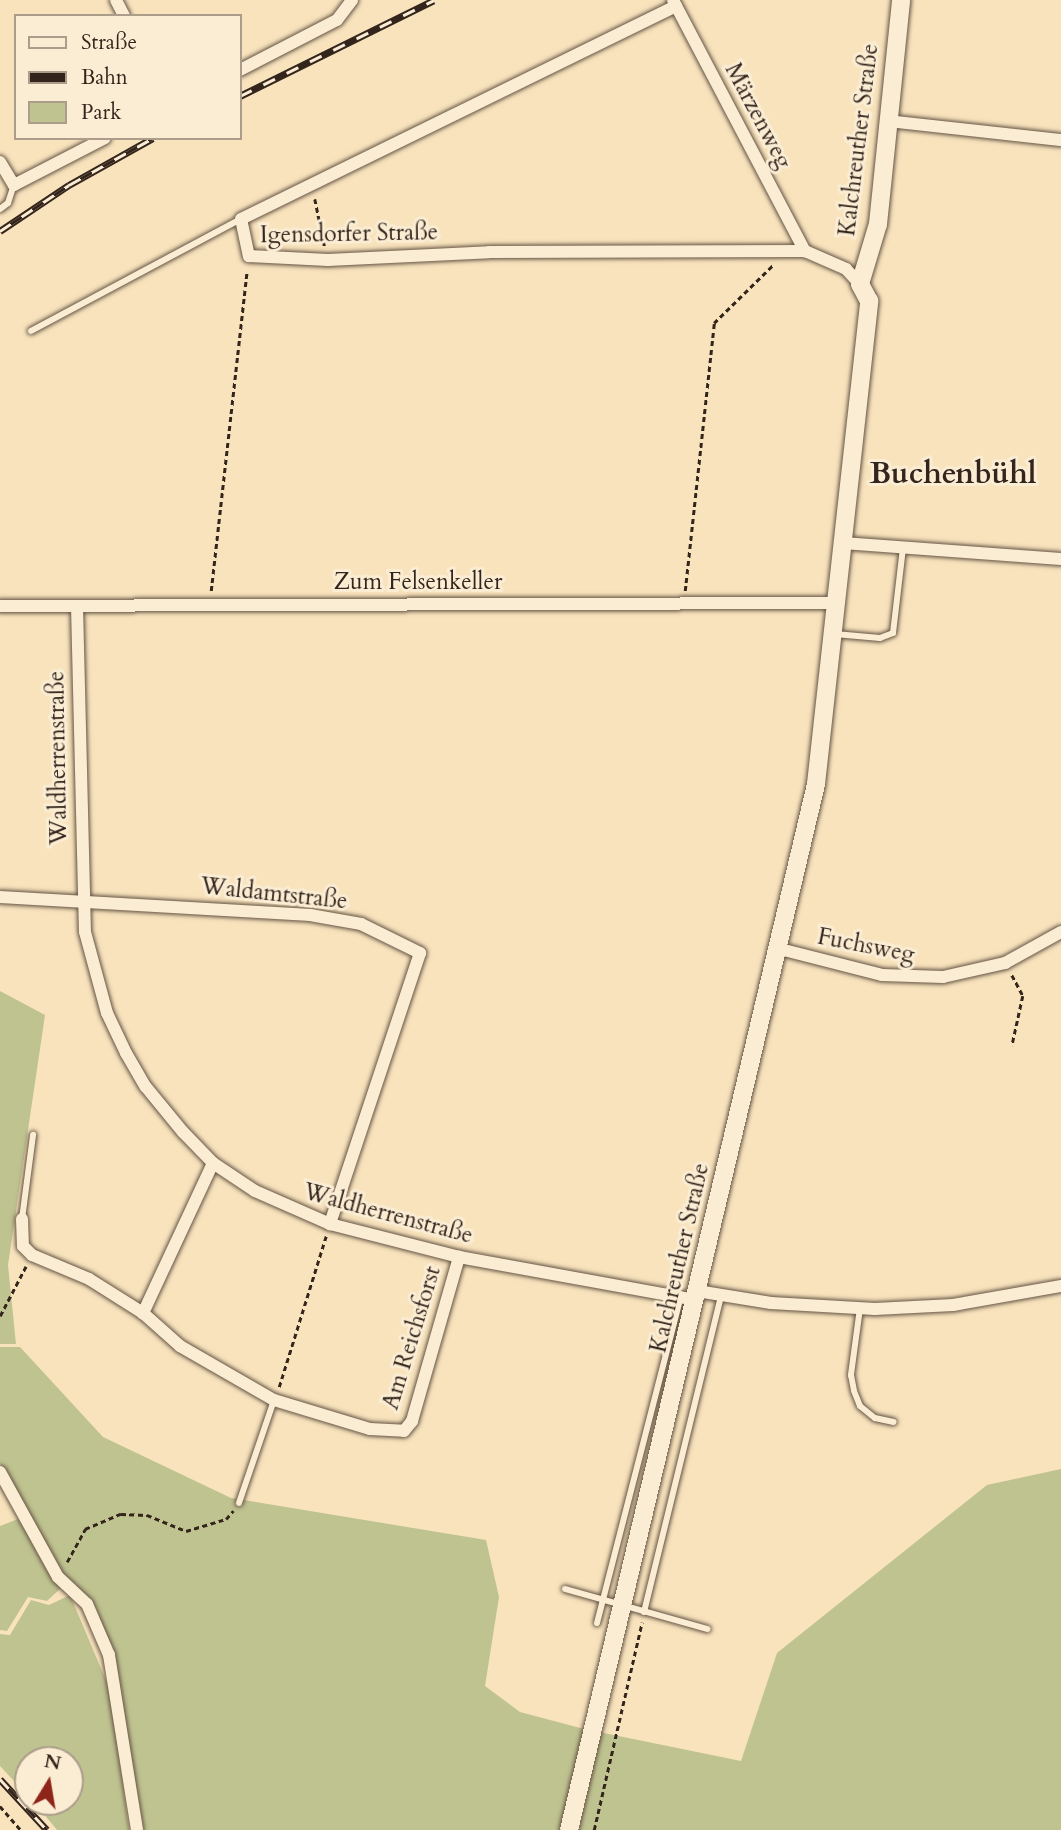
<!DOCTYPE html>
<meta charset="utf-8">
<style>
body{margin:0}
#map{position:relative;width:1061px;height:1830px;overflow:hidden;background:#f8e3bd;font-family:Cardo,serif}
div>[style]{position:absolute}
.green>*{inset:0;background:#bfc390}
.path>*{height:2.5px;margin-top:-1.25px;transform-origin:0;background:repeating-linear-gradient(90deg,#34251c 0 5px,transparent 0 8.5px)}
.roads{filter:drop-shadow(0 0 2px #655444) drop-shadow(0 0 2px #655444)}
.lane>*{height:6px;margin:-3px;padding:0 3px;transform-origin:3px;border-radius:3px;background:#faedd4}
.street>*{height:12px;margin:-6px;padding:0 6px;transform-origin:6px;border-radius:6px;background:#faedd4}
.secondary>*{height:18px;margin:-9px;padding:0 9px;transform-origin:9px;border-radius:9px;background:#faedd4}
.rail>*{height:7px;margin-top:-3.5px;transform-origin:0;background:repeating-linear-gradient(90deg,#faedd4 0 13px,#34251c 0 26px);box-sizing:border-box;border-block:2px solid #34251c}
span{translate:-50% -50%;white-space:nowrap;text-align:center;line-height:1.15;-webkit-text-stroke:6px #faedd4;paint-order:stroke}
.street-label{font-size:23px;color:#34251c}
.district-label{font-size:30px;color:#34251c;font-weight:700}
.legend{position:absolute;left:14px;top:14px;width:228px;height:126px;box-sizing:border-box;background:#faedd4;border:2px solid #ab9d8a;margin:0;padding:9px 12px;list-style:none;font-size:21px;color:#34251c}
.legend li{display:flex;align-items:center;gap:14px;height:35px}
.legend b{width:35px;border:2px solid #ab9d8a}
.north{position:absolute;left:14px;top:1746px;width:70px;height:70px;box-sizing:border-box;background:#faedd4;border:2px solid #ab9d8a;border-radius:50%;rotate:11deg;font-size:19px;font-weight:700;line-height:28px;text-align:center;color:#34251c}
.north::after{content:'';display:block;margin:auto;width:24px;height:32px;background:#8f2418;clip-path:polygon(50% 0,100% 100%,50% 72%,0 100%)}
</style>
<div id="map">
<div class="green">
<i style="clip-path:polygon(0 991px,45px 1015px,8px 1265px,16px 1344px,0 1344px)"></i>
<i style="clip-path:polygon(0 1347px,20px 1347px,103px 1437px,231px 1498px,486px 1540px,499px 1597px,485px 1686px,520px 1712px,584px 1729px,561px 1830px,144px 1830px,113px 1657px,96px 1607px,66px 1580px,0 1463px)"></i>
<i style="clip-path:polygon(1061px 1469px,1061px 1830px,579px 1830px,599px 1732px,741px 1761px,777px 1653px,987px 1485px)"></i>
<i style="clip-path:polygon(18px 1519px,61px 1588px,47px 1601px,28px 1597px,7px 1631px,0 1630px,0 1526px)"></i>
<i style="clip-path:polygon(70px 1595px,110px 1690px,129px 1830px,57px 1830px,34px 1802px,70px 1802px,70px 1760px,28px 1760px,28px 1796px,0 1766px,0 1634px,10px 1635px,31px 1600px,49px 1605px)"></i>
</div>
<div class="path">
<i style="left:315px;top:199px;width:50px;rotate:78.5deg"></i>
<i style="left:211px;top:591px;width:322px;rotate:-83.6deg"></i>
<i style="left:685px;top:591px;width:270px;rotate:-83.8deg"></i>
<i style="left:714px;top:323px;width:84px;rotate:-44.5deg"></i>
<i style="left:1012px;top:975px;width:24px;rotate:62deg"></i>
<i style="left:1023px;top:996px;width:51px;rotate:102.4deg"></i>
<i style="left:0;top:1316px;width:56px;rotate:-62.5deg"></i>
<i style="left:279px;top:1387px;width:158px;rotate:-72.7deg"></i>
<i style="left:67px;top:1562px;width:38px;rotate:-61deg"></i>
<i style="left:85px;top:1529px;width:39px;rotate:-23deg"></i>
<i style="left:121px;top:1514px;width:26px;rotate:2deg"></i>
<i style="left:147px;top:1515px;width:42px;rotate:22.3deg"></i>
<i style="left:186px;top:1531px;width:42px;rotate:-16.7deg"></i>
<i style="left:226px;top:1519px;width:11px;rotate:-49deg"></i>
<i style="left:0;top:1806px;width:32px;rotate:49deg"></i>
<i style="left:594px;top:1830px;width:213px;rotate:-77deg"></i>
</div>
<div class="roads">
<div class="lane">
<i style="left:0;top:209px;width:10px;rotate:-37deg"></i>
<i style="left:8px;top:203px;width:19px;rotate:-72deg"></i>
<i style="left:31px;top:331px;width:238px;rotate:-28.1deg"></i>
<i style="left:835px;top:634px;width:45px;rotate:5.1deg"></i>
<i style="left:880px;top:638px;width:14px;rotate:-21deg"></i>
<i style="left:893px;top:633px;width:86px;rotate:-83.3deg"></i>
<i style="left:22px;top:1219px;width:85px;rotate:-82.5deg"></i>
<i style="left:860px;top:1308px;width:68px;rotate:97.7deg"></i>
<i style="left:851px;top:1375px;width:16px;rotate:79deg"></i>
<i style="left:854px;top:1391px;width:16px;rotate:68deg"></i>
<i style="left:860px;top:1406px;width:19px;rotate:39deg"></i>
<i style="left:875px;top:1418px;width:19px;rotate:12deg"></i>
<i style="left:239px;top:1503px;width:109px;rotate:-71.2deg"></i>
<i style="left:565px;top:1589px;width:148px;rotate:15.7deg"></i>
<i style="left:644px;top:1612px;width:325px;rotate:-76.3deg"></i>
<i style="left:597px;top:1623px;width:337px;rotate:-75.6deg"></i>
</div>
<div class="street">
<i style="left:116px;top:0;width:18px;rotate:63deg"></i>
<i style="left:673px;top:0;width:284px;rotate:62.3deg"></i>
<i style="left:676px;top:6px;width:484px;rotate:153.9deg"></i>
<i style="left:241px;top:219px;width:38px;rotate:78deg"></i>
<i style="left:249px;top:256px;width:79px;rotate:2.9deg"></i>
<i style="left:328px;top:260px;width:161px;rotate:-2.8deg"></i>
<i style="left:489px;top:252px;width:316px;rotate:-0.2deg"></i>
<i style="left:805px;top:251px;width:45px;rotate:23.7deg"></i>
<i style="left:846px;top:269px;width:21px;rotate:47deg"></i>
<i style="left:240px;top:70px;width:109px;rotate:-27.3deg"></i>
<i style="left:337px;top:20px;width:25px;rotate:-53deg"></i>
<i style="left:888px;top:121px;width:174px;rotate:6.3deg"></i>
<i style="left:0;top:162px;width:27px;rotate:59deg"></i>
<i style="left:14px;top:185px;width:102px;rotate:-27.3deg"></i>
<i style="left:842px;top:543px;width:220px;rotate:4.2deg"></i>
<i style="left:0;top:606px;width:836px;rotate:-0.21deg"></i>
<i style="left:77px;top:606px;width:326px;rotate:88.6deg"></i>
<i style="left:85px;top:932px;width:84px;rotate:74.8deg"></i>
<i style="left:107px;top:1013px;width:44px;rotate:64.6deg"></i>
<i style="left:126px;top:1053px;width:39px;rotate:60deg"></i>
<i style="left:146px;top:1087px;width:58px;rotate:50.6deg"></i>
<i style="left:183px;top:1132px;width:43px;rotate:45.9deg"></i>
<i style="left:213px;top:1163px;width:50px;rotate:33.7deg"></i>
<i style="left:255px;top:1191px;width:82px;rotate:23.7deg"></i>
<i style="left:330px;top:1224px;width:133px;rotate:14.3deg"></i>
<i style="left:459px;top:1257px;width:240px;rotate:10.3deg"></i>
<i style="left:0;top:897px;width:311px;rotate:3.3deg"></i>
<i style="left:310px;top:915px;width:52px;rotate:10deg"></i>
<i style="left:361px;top:924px;width:66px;rotate:26.2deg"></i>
<i style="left:420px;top:953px;width:286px;rotate:108.4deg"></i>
<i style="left:780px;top:949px;width:105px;rotate:14.3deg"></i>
<i style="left:882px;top:975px;width:61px;rotate:1.9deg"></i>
<i style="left:943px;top:977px;width:64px;rotate:-12.7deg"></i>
<i style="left:1005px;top:963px;width:64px;rotate:-29deg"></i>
<i style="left:213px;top:1163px;width:166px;rotate:115deg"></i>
<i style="left:143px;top:1313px;width:50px;rotate:41.7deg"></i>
<i style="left:180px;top:1346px;width:108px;rotate:29.9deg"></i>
<i style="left:274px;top:1400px;width:100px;rotate:16.8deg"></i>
<i style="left:370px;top:1429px;width:34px;rotate:3deg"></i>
<i style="left:404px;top:1431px;width:13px;rotate:-51deg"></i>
<i style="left:412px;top:1421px;width:171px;rotate:-74deg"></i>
<i style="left:22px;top:1219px;width:27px;rotate:88deg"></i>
<i style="left:23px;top:1246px;width:13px;rotate:45deg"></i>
<i style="left:32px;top:1255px;width:62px;rotate:22.8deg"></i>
<i style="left:89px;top:1279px;width:64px;rotate:32.2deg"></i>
<i style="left:697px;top:1291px;width:75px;rotate:9.2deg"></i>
<i style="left:771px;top:1303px;width:104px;rotate:3.3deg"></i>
<i style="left:875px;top:1309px;width:78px;rotate:-2.9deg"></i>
<i style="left:953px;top:1305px;width:110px;rotate:-10deg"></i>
<i style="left:0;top:1472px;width:120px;rotate:61.1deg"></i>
<i style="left:58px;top:1577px;width:40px;rotate:43deg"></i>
<i style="left:87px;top:1604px;width:56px;rotate:66.7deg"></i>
<i style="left:109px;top:1655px;width:177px;rotate:80.9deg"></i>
</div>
<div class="secondary">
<i style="left:569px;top:1830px;width:1075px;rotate:-76.71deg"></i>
<i style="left:816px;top:784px;width:486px;rotate:-83.7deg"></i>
<i style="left:869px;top:301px;width:19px;rotate:-118deg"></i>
<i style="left:860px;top:284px;width:63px;rotate:-73.3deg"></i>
<i style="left:878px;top:224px;width:225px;rotate:-84.1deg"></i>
</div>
</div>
<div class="rail">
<i style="left:240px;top:96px;width:216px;rotate:-26.3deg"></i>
<i style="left:0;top:231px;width:83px;rotate:-33.7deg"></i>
<i style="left:69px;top:185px;width:96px;rotate:-29.2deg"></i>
<i style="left:0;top:1779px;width:69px;rotate:47.3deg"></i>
</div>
<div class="street-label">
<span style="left:758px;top:116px;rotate:62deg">Märzenweg</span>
<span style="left:859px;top:140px;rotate:-83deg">Kalchreuther Straße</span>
<span style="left:349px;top:234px;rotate:-1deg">Igensdorfer Straße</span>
<span style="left:418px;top:582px">Zum Felsenkeller</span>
<span style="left:58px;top:758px;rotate:-91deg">Waldherrenstraße</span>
<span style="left:274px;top:894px;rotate:6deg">Waldamtstraße</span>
<span style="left:866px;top:946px;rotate:11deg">Fuchsweg</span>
<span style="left:388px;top:1214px;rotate:15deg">Waldherrenstraße</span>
<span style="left:680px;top:1258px;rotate:-77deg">Kalchreuther Straße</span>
<span style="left:412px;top:1338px;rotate:-73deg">Am Reichsforst</span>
</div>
<div class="district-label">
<span style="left:953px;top:474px">Buchenbühl</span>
</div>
<ul class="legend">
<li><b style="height:9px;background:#faedd4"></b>Straße</li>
<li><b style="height:9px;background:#34251c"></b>Bahn</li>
<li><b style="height:19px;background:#bfc390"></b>Park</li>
</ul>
<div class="north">N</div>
</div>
